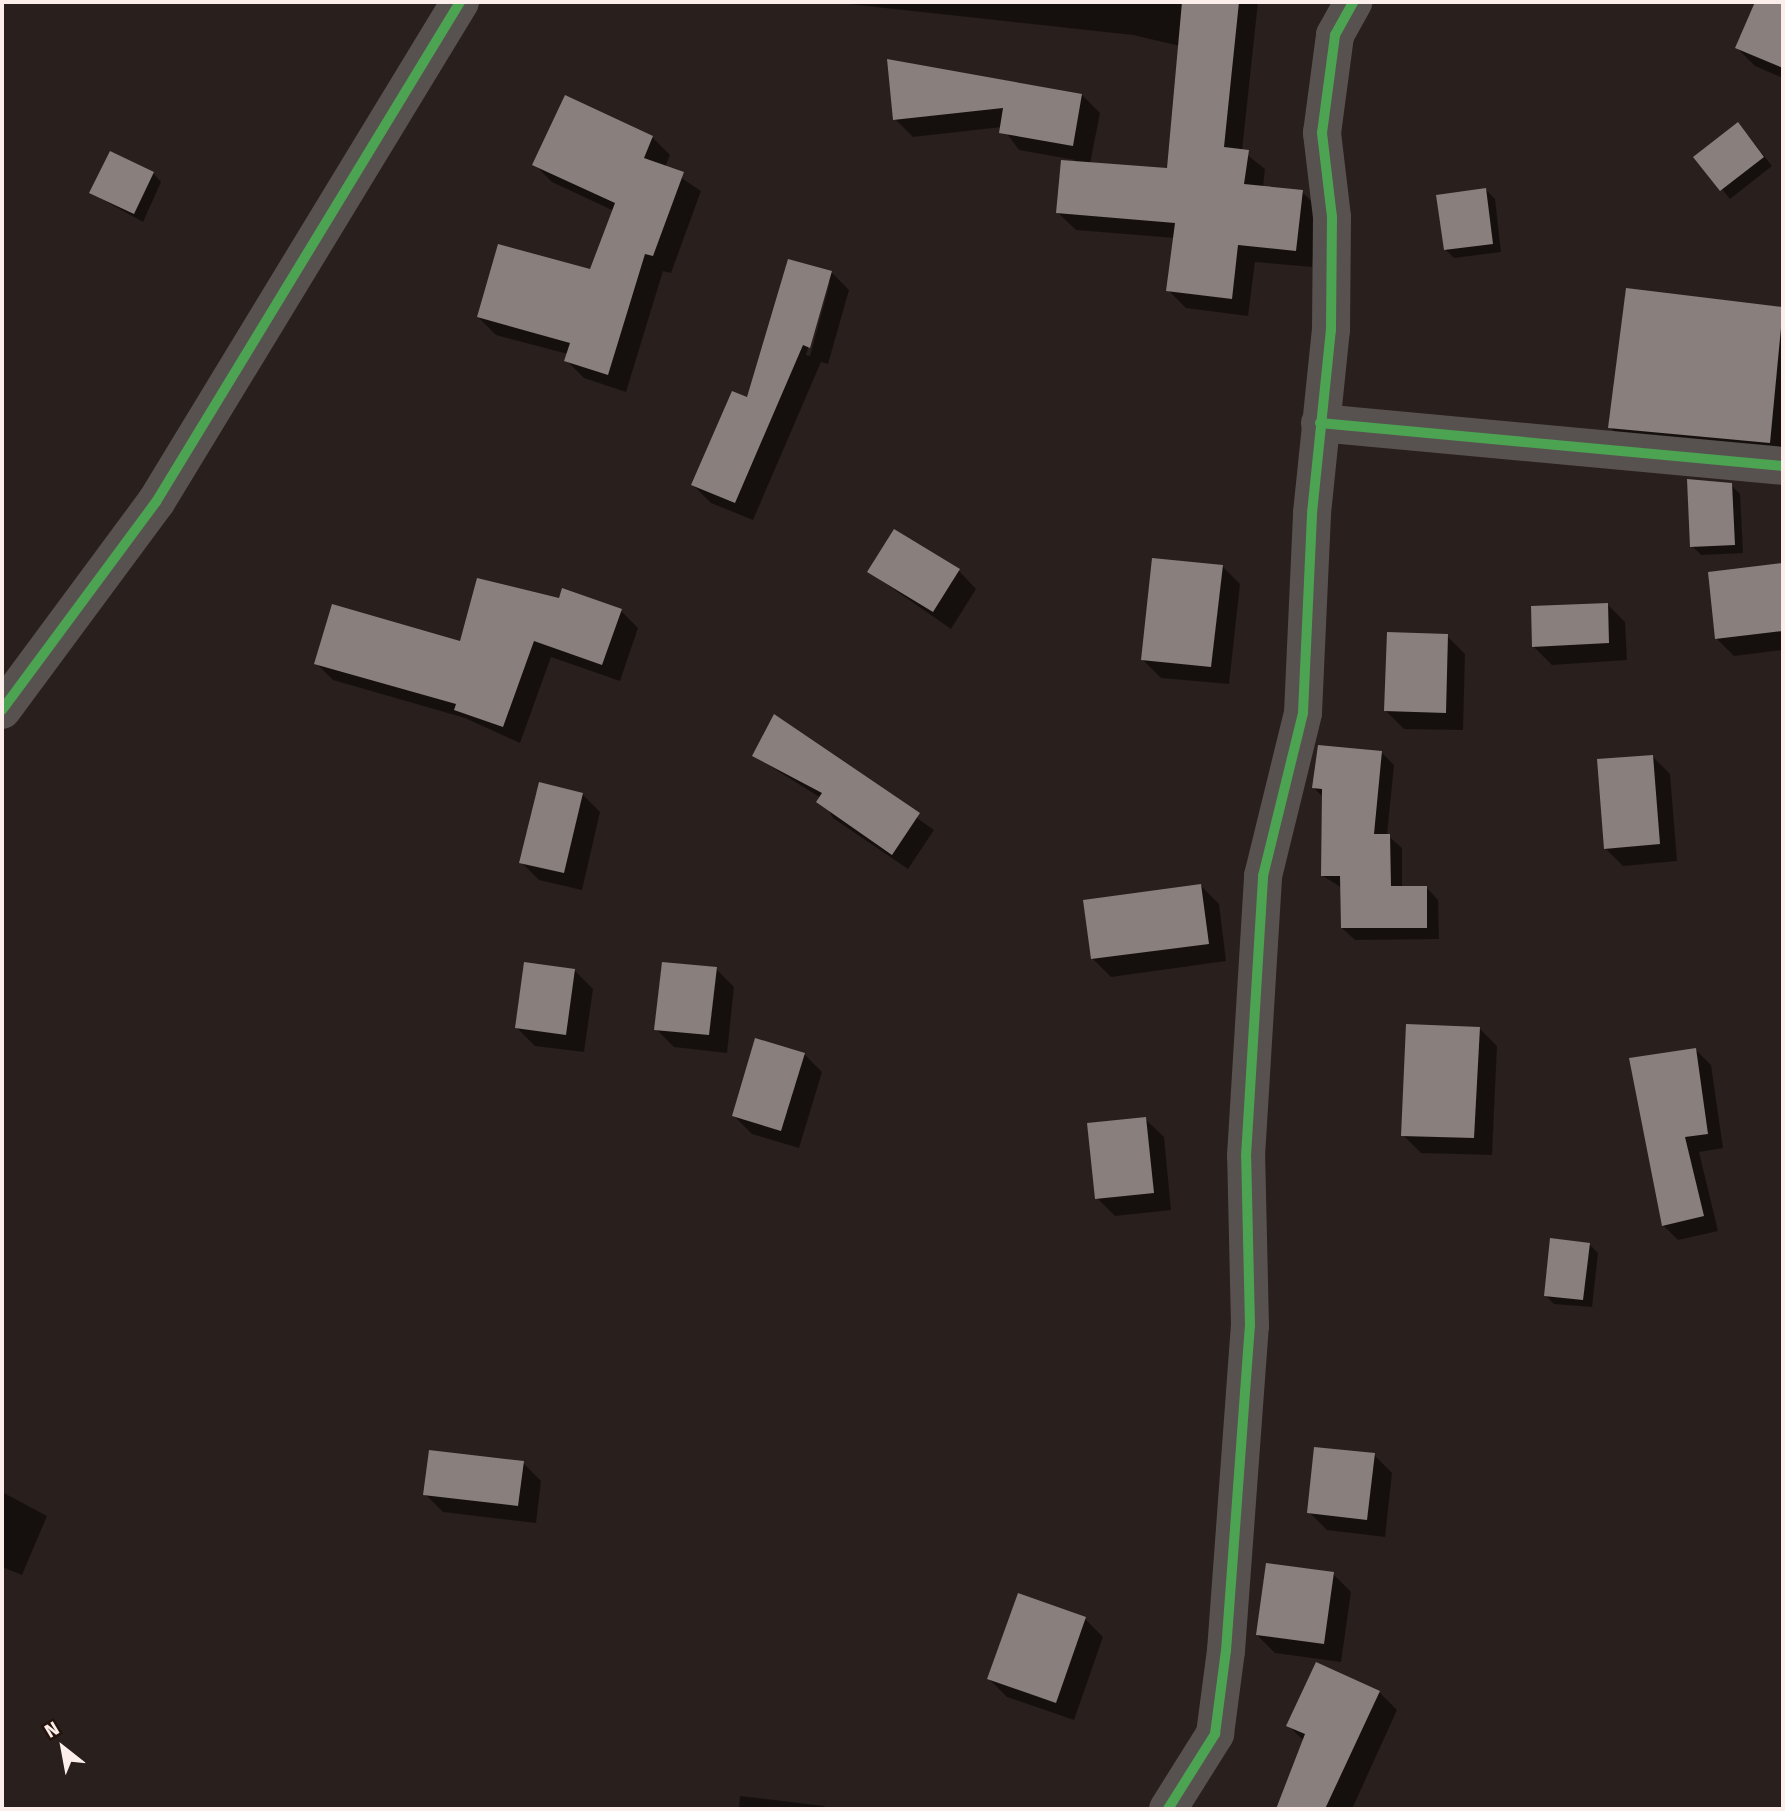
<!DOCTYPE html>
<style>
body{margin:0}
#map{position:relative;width:1785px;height:1811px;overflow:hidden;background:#291f1c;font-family:"Fira Sans",sans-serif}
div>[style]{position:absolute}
.shadow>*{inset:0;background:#0007}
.building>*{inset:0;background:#897f7c}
.minor>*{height:38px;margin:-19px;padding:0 19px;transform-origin:19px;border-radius:19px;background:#57514f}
.cycleway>*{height:10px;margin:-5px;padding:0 5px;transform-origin:5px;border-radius:5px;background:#4ca352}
span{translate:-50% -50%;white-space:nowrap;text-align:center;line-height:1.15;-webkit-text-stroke:7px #25130d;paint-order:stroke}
.frame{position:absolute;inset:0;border:4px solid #fceeea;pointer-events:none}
.north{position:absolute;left:28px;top:1713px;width:70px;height:70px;-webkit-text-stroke:5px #25130d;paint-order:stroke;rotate:329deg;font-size:19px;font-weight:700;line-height:28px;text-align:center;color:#fceeea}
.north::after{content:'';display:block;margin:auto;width:24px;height:32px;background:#fceeea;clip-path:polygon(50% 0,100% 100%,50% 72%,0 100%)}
</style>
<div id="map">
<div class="shadow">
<i style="clip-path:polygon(830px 2px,1258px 2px,1242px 151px,1265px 169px,1263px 188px,1302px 192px,1319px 209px,1312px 267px,1255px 262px,1248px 316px,1186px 308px,1168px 290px,1175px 238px,1076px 230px,1058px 213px,1075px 160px,1019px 150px,1002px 127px,913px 137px,895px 119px,1082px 95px,1100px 113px,1090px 164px,1169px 170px,1180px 46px,1133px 35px)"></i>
<i style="clip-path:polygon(1757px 2px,1783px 2px,1783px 78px,1755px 66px,1737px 48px)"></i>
<i style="clip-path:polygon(566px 97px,652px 137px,670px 155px,665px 167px,701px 191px,671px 273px,663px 271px,626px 392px,584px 378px,566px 360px,568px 354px,496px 335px,478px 317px,591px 271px,614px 211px,552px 182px,534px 164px)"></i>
<i style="clip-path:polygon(1746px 133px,1772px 166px,1730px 199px,1696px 157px)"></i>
<i style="clip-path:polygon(153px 173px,161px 182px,143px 222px,91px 193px)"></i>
<i style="clip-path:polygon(1486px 190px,1495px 199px,1501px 252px,1454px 258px,1445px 249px)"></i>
<i style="clip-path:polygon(evenodd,831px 272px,849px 290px,828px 364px,821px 362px,753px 520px,711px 503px,693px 485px,831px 272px,827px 282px,830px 282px,810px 356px,806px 355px,827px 282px)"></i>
<i style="clip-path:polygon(1627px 290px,1783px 309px,1783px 467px,1637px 454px,1610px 427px)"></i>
<i style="clip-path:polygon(1731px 485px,1740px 494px,1743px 553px,1701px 555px,1692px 546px)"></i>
<i style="clip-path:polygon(1783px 565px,1783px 650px,1734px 656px,1716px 638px,1710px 573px)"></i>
<i style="clip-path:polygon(1222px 566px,1240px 584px,1229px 684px,1161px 678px,1143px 660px)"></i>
<i style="clip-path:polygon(959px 571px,976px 589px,951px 629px,869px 572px)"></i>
<i style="clip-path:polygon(560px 600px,621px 611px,638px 628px,620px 681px,551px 657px,520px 743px,465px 718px,333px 680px,316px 663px,461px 643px)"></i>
<i style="clip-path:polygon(1607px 604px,1625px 622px,1627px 660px,1552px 665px,1534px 647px)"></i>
<i style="clip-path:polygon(1447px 636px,1465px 654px,1463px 730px,1404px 729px,1386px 711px)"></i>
<i style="clip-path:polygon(774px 717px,934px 830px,908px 869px,833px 818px,821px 798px,754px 756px)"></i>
<i style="clip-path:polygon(1382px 753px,1394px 765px,1387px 835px,1402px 848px,1402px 888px,1426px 887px,1438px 900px,1439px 939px,1355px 940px,1342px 928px,1342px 888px,1323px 876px,1324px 798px,1314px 788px)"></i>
<i style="clip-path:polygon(1652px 756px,1670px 774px,1677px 861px,1623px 866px,1605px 848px)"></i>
<i style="clip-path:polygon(582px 794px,600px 812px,582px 890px,539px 880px,521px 862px)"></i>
<i style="clip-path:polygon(1201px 886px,1219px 904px,1226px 961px,1111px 977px,1093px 959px)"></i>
<i style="clip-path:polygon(716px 969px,734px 987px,727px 1053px,674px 1047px,656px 1029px)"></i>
<i style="clip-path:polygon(575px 971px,593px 989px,584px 1052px,535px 1046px,517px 1028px)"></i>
<i style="clip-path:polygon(1479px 1028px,1497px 1046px,1492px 1155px,1421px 1153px,1403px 1135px)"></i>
<i style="clip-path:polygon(1696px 1050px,1711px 1065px,1723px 1148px,1699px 1152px,1718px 1231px,1678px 1240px,1663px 1225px)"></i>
<i style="clip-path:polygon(804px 1054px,822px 1072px,799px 1148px,752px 1134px,734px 1116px)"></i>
<i style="clip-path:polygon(1145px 1119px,1164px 1137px,1171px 1210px,1115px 1216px,1097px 1198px)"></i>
<i style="clip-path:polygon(1589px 1244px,1598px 1253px,1592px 1307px,1554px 1304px,1545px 1295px)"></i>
<i style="clip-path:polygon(1374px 1455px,1392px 1473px,1385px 1537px,1327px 1530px,1309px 1512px)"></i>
<i style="clip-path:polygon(523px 1463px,541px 1481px,536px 1523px,443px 1512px,425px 1494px)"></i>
<i style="clip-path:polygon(2px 1492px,47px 1516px,22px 1575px,2px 1567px)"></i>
<i style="clip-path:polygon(1333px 1574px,1351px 1592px,1341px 1662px,1275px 1653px,1257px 1635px)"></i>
<i style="clip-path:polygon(1085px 1619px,1103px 1637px,1074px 1720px,1007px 1697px,989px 1679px)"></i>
<i style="clip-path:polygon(1379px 1692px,1397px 1710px,1352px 1809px,1278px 1809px,1304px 1741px,1288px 1725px)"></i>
<i style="clip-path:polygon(740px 1796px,824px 1806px,827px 1809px,739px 1809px)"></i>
</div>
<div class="building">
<i style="clip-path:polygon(1182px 2px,1239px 2px,1224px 147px,1249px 150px,1244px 184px,1303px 190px,1296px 251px,1238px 245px,1232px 299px,1166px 291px,1175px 223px,1056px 213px,1061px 160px,1167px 168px)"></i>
<i style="clip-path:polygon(1755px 2px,1783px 2px,1783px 68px,1735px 48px)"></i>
<i style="clip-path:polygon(887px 59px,1082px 94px,1073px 146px,999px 133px,1003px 108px,893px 120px)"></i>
<i style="clip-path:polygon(565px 95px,653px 136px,644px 158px,684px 172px,653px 256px,645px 254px,608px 375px,564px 361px,570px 343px,477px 317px,498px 244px,590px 269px,615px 203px,532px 165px)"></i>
<i style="clip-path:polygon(1738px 122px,1764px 157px,1720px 191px,1693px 157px)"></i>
<i style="clip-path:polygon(110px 151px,154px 172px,134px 214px,89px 193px)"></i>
<i style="clip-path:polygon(1486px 188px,1493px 244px,1444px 250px,1436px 195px)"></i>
<i style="clip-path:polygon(788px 259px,832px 271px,810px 348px,803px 345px,735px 503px,691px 485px,732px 391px,747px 397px)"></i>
<i style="clip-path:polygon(1626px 288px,1783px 307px,1770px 443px,1608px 428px)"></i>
<i style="clip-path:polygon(1687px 479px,1732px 483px,1735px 545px,1690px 547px)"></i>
<i style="clip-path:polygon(894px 529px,960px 569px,933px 612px,867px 572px)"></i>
<i style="clip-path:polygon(1152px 558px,1223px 565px,1211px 667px,1141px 660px)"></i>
<i style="clip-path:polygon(1783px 563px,1783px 631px,1715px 639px,1708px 572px)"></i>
<i style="clip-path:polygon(477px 578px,559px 598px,562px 588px,622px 609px,602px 665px,534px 641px,503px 727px,454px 710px,456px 704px,314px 664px,332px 604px,460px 641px)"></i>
<i style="clip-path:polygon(1608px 603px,1609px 643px,1532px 647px,1531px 606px)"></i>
<i style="clip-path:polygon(1387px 632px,1448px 634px,1446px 713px,1384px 711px)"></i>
<i style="clip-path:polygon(774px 714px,920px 813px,892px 855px,816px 802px,822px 793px,752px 756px)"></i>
<i style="clip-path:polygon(1318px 745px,1382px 751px,1374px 834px,1390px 834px,1391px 886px,1427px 886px,1427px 928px,1341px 928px,1340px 876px,1321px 876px,1322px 789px,1312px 788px)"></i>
<i style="clip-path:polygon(1653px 755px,1660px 844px,1604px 849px,1597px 759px)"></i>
<i style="clip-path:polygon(539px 782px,583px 793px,564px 873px,519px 863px)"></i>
<i style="clip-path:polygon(1201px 884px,1209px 944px,1091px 959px,1083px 900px)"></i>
<i style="clip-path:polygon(524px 962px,575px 969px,566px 1035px,515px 1028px)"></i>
<i style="clip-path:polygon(662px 962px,717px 967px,709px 1035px,654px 1030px)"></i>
<i style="clip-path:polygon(1406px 1024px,1480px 1027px,1474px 1138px,1401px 1136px)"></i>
<i style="clip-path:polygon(755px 1038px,805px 1053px,781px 1131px,732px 1116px)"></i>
<i style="clip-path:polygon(1696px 1048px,1708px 1134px,1685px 1137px,1704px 1216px,1662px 1226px,1629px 1058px)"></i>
<i style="clip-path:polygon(1146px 1117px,1154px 1193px,1095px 1199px,1087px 1123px)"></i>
<i style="clip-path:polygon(1550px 1238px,1590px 1243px,1583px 1300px,1544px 1296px)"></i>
<i style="clip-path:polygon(1314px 1447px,1375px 1453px,1367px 1520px,1307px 1513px)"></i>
<i style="clip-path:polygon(429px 1450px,524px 1461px,518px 1506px,423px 1495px)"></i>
<i style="clip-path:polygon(1266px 1563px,1334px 1572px,1324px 1644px,1256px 1635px)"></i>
<i style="clip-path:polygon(1018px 1593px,1086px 1617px,1056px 1703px,987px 1679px)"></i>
<i style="clip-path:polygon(1316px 1662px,1380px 1691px,1325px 1809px,1276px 1809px,1305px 1734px,1286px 1726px)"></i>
</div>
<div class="minor">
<i style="left:1320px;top:423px;width:465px;rotate:5.3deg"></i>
<i style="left:2px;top:710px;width:259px;rotate:-53.5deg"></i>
<i style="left:156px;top:502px;width:585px;rotate:-58.7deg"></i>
<i style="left:1168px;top:1809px;width:89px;rotate:-57.9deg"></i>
<i style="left:1215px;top:1734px;width:84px;rotate:-82.5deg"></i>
<i style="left:1226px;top:1651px;width:326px;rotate:-85.8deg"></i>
<i style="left:1250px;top:1326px;width:170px;rotate:-91.3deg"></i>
<i style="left:1246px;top:1156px;width:281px;rotate:-86.5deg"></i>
<i style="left:1263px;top:876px;width:168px;rotate:-76.2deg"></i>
<i style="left:1303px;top:713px;width:200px;rotate:-87.4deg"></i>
<i style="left:1312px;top:513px;width:184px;rotate:-84.1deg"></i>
<i style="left:1331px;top:330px;width:113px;rotate:-89.5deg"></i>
<i style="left:1332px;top:217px;width:85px;rotate:-96.8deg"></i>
<i style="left:1322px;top:133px;width:99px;rotate:-82.4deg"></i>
<i style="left:1335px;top:35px;width:38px;rotate:-61deg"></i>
</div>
<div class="cycleway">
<i style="left:1320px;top:423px;width:465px;rotate:5.3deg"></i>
<i style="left:2px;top:710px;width:259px;rotate:-53.5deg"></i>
<i style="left:156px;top:502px;width:585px;rotate:-58.7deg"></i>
<i style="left:1168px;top:1809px;width:89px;rotate:-57.9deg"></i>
<i style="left:1215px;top:1734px;width:84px;rotate:-82.5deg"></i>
<i style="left:1226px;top:1651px;width:326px;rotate:-85.8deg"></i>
<i style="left:1250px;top:1326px;width:170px;rotate:-91.3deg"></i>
<i style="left:1246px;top:1156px;width:281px;rotate:-86.5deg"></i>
<i style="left:1263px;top:876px;width:168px;rotate:-76.2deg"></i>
<i style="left:1303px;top:713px;width:200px;rotate:-87.4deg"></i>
<i style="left:1312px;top:513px;width:184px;rotate:-84.1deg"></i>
<i style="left:1331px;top:330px;width:113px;rotate:-89.5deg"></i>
<i style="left:1332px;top:217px;width:85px;rotate:-96.8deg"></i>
<i style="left:1322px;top:133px;width:99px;rotate:-82.4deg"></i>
<i style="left:1335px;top:35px;width:38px;rotate:-61deg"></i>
</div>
<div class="frame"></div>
<div class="north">N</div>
</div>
